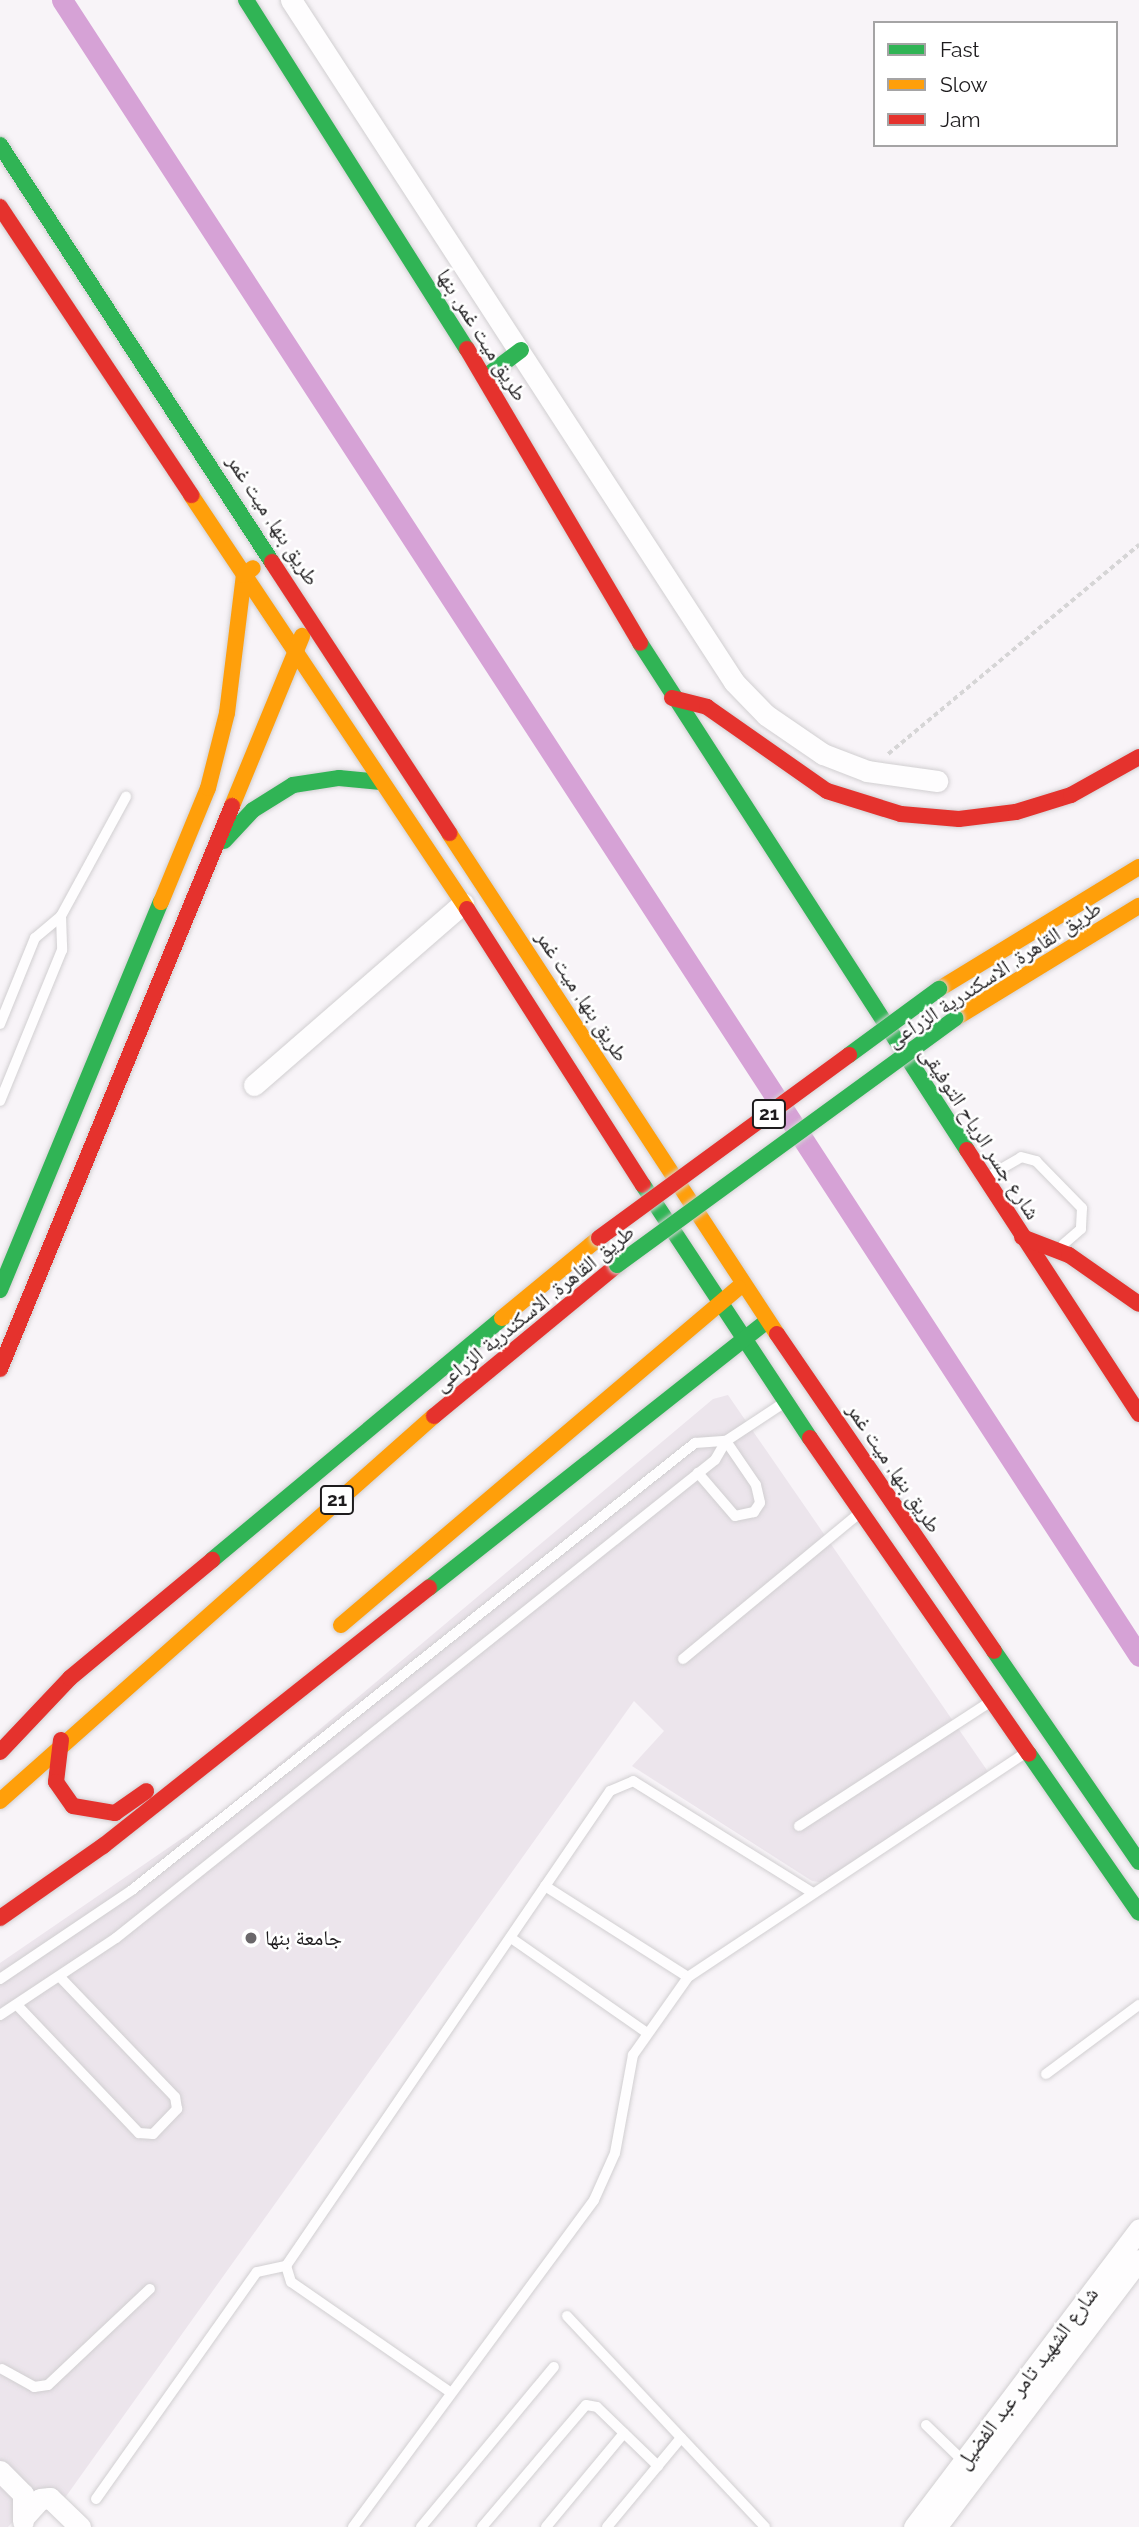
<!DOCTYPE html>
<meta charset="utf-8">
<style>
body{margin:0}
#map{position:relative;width:1139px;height:2527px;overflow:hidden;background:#f8f4f8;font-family:Raleway,"Noto Naskh Arabic",sans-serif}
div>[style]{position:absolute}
.built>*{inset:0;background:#ece5ec}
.canal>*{height:21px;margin:-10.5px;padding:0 10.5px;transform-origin:10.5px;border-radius:10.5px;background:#d6a2d6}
.path>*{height:3.5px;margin-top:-1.75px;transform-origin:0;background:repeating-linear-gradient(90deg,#d6d5d6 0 5px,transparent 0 8.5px)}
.roads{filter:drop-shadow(0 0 2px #d1cfd1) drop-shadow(0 0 2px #d1cfd1)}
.lane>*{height:10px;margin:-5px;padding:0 5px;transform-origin:5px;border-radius:5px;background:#fefdfe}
.street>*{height:21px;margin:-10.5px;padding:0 10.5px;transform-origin:10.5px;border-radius:10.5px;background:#fefdfe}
.fast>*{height:16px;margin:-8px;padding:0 8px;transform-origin:8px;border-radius:8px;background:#30b455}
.slow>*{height:16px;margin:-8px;padding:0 8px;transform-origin:8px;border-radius:8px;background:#ff9f0a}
.jam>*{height:16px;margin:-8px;padding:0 8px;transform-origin:8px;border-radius:8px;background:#e5322d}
.bridges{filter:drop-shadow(0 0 2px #d4d2d4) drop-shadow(0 0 2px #d4d2d4)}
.fast-bridge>*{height:16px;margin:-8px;padding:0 8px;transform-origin:8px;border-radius:8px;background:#30b455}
.jam-bridge>*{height:16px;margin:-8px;padding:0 8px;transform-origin:8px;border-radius:8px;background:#e5322d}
.dots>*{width:19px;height:19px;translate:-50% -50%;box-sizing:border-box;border:4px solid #fff;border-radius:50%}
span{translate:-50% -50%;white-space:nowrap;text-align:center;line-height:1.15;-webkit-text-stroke:5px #fff;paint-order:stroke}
.shield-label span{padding:2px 5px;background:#fff;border:2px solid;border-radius:5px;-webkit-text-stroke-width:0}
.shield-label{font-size:19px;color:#1d1b1d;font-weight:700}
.street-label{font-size:21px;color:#1d1b1d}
.poi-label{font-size:21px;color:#1d1b1d}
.left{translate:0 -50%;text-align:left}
.legend{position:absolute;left:873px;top:21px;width:245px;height:126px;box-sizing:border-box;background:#fff;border:2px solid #a5a4a5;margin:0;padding:9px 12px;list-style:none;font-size:21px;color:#1d1b1d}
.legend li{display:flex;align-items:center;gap:14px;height:35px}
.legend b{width:35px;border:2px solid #a5a4a5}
</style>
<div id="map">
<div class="built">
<i style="clip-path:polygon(728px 1395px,991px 1776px,826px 1883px,812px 1881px,632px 1766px,664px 1731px,634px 1701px,62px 2502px,45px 2488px,8px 2527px,0 2527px,0 1963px,225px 1809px,713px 1399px)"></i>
</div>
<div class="canal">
<i style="left:62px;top:0;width:1975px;rotate:56.96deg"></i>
</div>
<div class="path">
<i style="left:888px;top:754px;width:327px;rotate:-39.8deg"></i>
</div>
<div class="roads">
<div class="lane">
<i style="left:61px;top:916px;width:136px;rotate:-61.4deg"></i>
<i style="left:0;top:1024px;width:93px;rotate:-67.9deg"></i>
<i style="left:35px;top:938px;width:34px;rotate:-40deg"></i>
<i style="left:61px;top:916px;width:34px;rotate:88deg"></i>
<i style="left:62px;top:950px;width:163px;rotate:112.3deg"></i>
<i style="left:987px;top:1177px;width:39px;rotate:-30deg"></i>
<i style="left:1021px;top:1157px;width:16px;rotate:15deg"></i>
<i style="left:1036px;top:1161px;width:66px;rotate:45.6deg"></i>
<i style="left:1082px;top:1208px;width:21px;rotate:93deg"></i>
<i style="left:1081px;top:1229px;width:23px;rotate:139deg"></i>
<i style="left:683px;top:1659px;width:224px;rotate:-39.6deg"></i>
<i style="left:799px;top:1826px;width:224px;rotate:-33deg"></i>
<i style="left:545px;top:1886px;width:169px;rotate:32.5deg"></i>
<i style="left:511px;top:1938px;width:166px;rotate:34.9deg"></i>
<i style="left:0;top:1979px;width:159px;rotate:-34deg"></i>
<i style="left:132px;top:1890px;width:719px;rotate:-38.45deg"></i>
<i style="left:695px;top:1443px;width:31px;rotate:-4deg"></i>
<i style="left:726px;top:1441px;width:53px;rotate:55.7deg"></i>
<i style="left:756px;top:1485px;width:18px;rotate:77deg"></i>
<i style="left:760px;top:1503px;width:11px;rotate:124deg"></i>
<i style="left:754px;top:1512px;width:19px;rotate:168deg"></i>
<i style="left:735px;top:1516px;width:57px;rotate:-130.7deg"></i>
<i style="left:17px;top:2005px;width:177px;rotate:46.4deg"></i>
<i style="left:139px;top:2133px;width:14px;rotate:4deg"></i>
<i style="left:153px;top:2134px;width:35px;rotate:-46deg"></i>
<i style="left:177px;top:2109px;width:12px;rotate:-99deg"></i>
<i style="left:175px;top:2097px;width:165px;rotate:-133.8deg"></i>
<i style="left:0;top:2015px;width:139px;rotate:-33.6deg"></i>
<i style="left:116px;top:1938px;width:766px;rotate:-38.59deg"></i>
<i style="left:715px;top:1460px;width:22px;rotate:-60deg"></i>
<i style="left:726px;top:1441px;width:64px;rotate:-33.4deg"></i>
<i style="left:1046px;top:2074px;width:116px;rotate:-36.6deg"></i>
<i style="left:567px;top:2316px;width:289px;rotate:46.8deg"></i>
<i style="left:2px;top:2369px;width:37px;rotate:29deg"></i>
<i style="left:34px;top:2387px;width:14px;rotate:-8deg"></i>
<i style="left:48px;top:2385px;width:140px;rotate:-43.3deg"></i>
<i style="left:450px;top:2392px;width:193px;rotate:-145.3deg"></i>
<i style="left:291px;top:2282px;width:17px;rotate:-107deg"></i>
<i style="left:286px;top:2266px;width:575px;rotate:-55.7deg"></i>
<i style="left:610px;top:1791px;width:25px;rotate:-23deg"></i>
<i style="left:633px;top:1781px;width:210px;rotate:31.9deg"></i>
<i style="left:926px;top:2425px;width:53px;rotate:44.2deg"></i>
<i style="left:96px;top:2499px;width:278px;rotate:-54.7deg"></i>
<i style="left:257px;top:2272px;width:30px;rotate:-12deg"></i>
<i style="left:353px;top:2527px;width:406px;rotate:-53.6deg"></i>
<i style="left:594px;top:2200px;width:51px;rotate:-65.9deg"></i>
<i style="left:615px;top:2153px;width:100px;rotate:-79.6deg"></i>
<i style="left:633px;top:2055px;width:95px;rotate:-54.8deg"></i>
<i style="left:688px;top:1977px;width:401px;rotate:-33.6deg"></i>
<i style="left:421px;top:2527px;width:208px;rotate:-50.3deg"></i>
<i style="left:482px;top:2527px;width:160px;rotate:-49.6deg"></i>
<i style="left:586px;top:2405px;width:11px;rotate:10deg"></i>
<i style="left:597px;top:2407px;width:85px;rotate:44deg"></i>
<i style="left:546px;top:2527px;width:122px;rotate:-50.3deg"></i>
<i style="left:607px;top:2527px;width:116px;rotate:-50.3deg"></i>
</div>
<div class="street">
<i style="left:291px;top:0;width:813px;rotate:56.99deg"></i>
<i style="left:734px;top:682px;width:46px;rotate:45.9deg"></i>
<i style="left:766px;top:715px;width:69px;rotate:34.4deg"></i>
<i style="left:823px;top:754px;width:47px;rotate:21.1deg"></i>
<i style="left:867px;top:771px;width:71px;rotate:8.1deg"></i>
<i style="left:254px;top:1085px;width:277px;rotate:-41deg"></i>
<i style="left:0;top:2471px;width:33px;rotate:45deg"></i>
<i style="left:23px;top:2494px;width:27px;rotate:90deg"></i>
<i style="left:24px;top:2517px;width:24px;rotate:-48deg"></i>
<i style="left:40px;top:2499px;width:10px;rotate:-6deg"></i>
<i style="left:50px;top:2498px;width:42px;rotate:44deg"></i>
<i style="left:914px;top:2527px;width:373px;rotate:-52.9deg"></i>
<i style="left:936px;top:2527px;width:335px;rotate:-52.8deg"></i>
</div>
<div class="fast">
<i style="left:246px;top:0;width:413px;rotate:57.7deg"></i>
<i style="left:0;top:145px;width:498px;rotate:56.9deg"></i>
<i style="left:485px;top:377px;width:45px;rotate:-36.9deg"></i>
<i style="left:640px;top:643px;width:603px;rotate:57.18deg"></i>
<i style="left:224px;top:841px;width:42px;rotate:-46.9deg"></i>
<i style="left:253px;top:810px;width:47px;rotate:-32deg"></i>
<i style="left:293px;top:785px;width:47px;rotate:-8.7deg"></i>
<i style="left:339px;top:778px;width:42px;rotate:5.4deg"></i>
<i style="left:643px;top:1185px;width:303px;rotate:56.6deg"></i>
<i style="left:0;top:1290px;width:420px;rotate:-67.5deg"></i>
<i style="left:212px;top:1560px;width:378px;rotate:-39.8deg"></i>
<i style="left:429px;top:1588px;width:426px;rotate:-38.3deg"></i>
<i style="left:994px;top:1651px;width:256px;rotate:55.5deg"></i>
<i style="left:1029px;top:1754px;width:193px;rotate:55.3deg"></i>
</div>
<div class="slow">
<i style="left:191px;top:495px;width:498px;rotate:56.3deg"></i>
<i style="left:232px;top:806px;width:184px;rotate:-67.6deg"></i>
<i style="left:449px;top:833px;width:599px;rotate:56.79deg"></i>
<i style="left:161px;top:902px;width:123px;rotate:-67.6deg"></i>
<i style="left:208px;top:788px;width:77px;rotate:-75.8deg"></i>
<i style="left:227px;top:713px;width:139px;rotate:-83deg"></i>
<i style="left:244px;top:575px;width:11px;rotate:-38deg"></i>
<i style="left:939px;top:989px;width:234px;rotate:-31.4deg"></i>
<i style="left:956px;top:1018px;width:215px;rotate:-31.5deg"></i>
<i style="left:502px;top:1318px;width:126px;rotate:-39.5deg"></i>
<i style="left:341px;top:1625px;width:521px;rotate:-40.33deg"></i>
<i style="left:0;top:1801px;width:580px;rotate:-41.58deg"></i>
</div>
<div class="jam">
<i style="left:0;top:207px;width:346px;rotate:56.4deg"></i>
<i style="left:467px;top:349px;width:341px;rotate:59.5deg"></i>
<i style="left:272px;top:562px;width:324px;rotate:56.8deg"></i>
<i style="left:672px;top:698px;width:36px;rotate:14deg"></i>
<i style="left:707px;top:707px;width:146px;rotate:35deg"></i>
<i style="left:827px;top:791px;width:77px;rotate:17.3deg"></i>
<i style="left:901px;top:814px;width:58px;rotate:4.9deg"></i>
<i style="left:959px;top:819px;width:57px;rotate:-7deg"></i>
<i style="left:1016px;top:812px;width:58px;rotate:-17.2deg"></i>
<i style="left:1071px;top:795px;width:78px;rotate:-29.2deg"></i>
<i style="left:467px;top:909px;width:327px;rotate:57.5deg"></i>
<i style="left:967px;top:1150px;width:315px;rotate:56.9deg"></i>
<i style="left:1022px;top:1237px;width:50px;rotate:21deg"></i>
<i style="left:1069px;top:1255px;width:85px;rotate:35deg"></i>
<i style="left:777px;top:1334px;width:384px;rotate:55.6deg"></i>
<i style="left:0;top:1369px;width:609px;rotate:-67.6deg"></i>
<i style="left:434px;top:1416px;width:237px;rotate:-39.5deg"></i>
<i style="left:810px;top:1438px;width:384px;rotate:55.3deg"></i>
<i style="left:61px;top:1740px;width:42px;rotate:96.8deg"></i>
<i style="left:56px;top:1782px;width:29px;rotate:55deg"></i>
<i style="left:73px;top:1806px;width:43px;rotate:9.5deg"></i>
<i style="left:115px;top:1813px;width:38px;rotate:-35deg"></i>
<i style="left:0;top:1752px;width:102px;rotate:-46.6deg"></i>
<i style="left:70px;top:1678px;width:185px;rotate:-39.7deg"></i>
<i style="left:0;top:1918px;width:126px;rotate:-35deg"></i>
<i style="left:103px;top:1846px;width:416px;rotate:-38.4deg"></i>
</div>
</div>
<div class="bridges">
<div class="fast-bridge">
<i style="left:849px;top:1055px;width:112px;rotate:-36.3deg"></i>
<i style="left:617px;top:1265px;width:419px;rotate:-36.1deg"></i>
</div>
<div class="jam-bridge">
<i style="left:599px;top:1238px;width:310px;rotate:-36.2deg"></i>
</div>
</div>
<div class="dots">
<i style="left:251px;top:1938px;background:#6a676a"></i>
</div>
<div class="shield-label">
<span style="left:769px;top:1114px">21</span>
<span style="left:337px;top:1500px">21</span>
</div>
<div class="street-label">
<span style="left:482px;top:335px;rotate:58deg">طريق ميت غمر, بنها</span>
<span style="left:273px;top:520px;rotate:57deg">طريق بنها, ميت غمر</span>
<span style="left:994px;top:974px;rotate:-33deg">طريق القاهرة, الاسكندرية الزراعى</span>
<span style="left:582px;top:996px;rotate:57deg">طريق بنها, ميت غمر</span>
<span style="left:980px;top:1133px;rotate:57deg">شارع جسر الرياح التوفيقى</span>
<span style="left:534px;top:1308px;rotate:-39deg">طريق القاهرة, الاسكندرية الزراعى</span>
<span style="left:894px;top:1468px;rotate:56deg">طريق بنها, ميت غمر</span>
<span style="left:1027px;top:2378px;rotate:-53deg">شارع الشهيد تامر عبد الفضيل</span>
</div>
<div class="poi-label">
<span class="left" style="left:265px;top:1938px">جامعة بنها</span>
</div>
<ul class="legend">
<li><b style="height:9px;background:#30b455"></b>Fast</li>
<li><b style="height:9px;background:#ff9f0a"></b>Slow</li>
<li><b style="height:9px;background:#e5322d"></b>Jam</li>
</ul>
</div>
